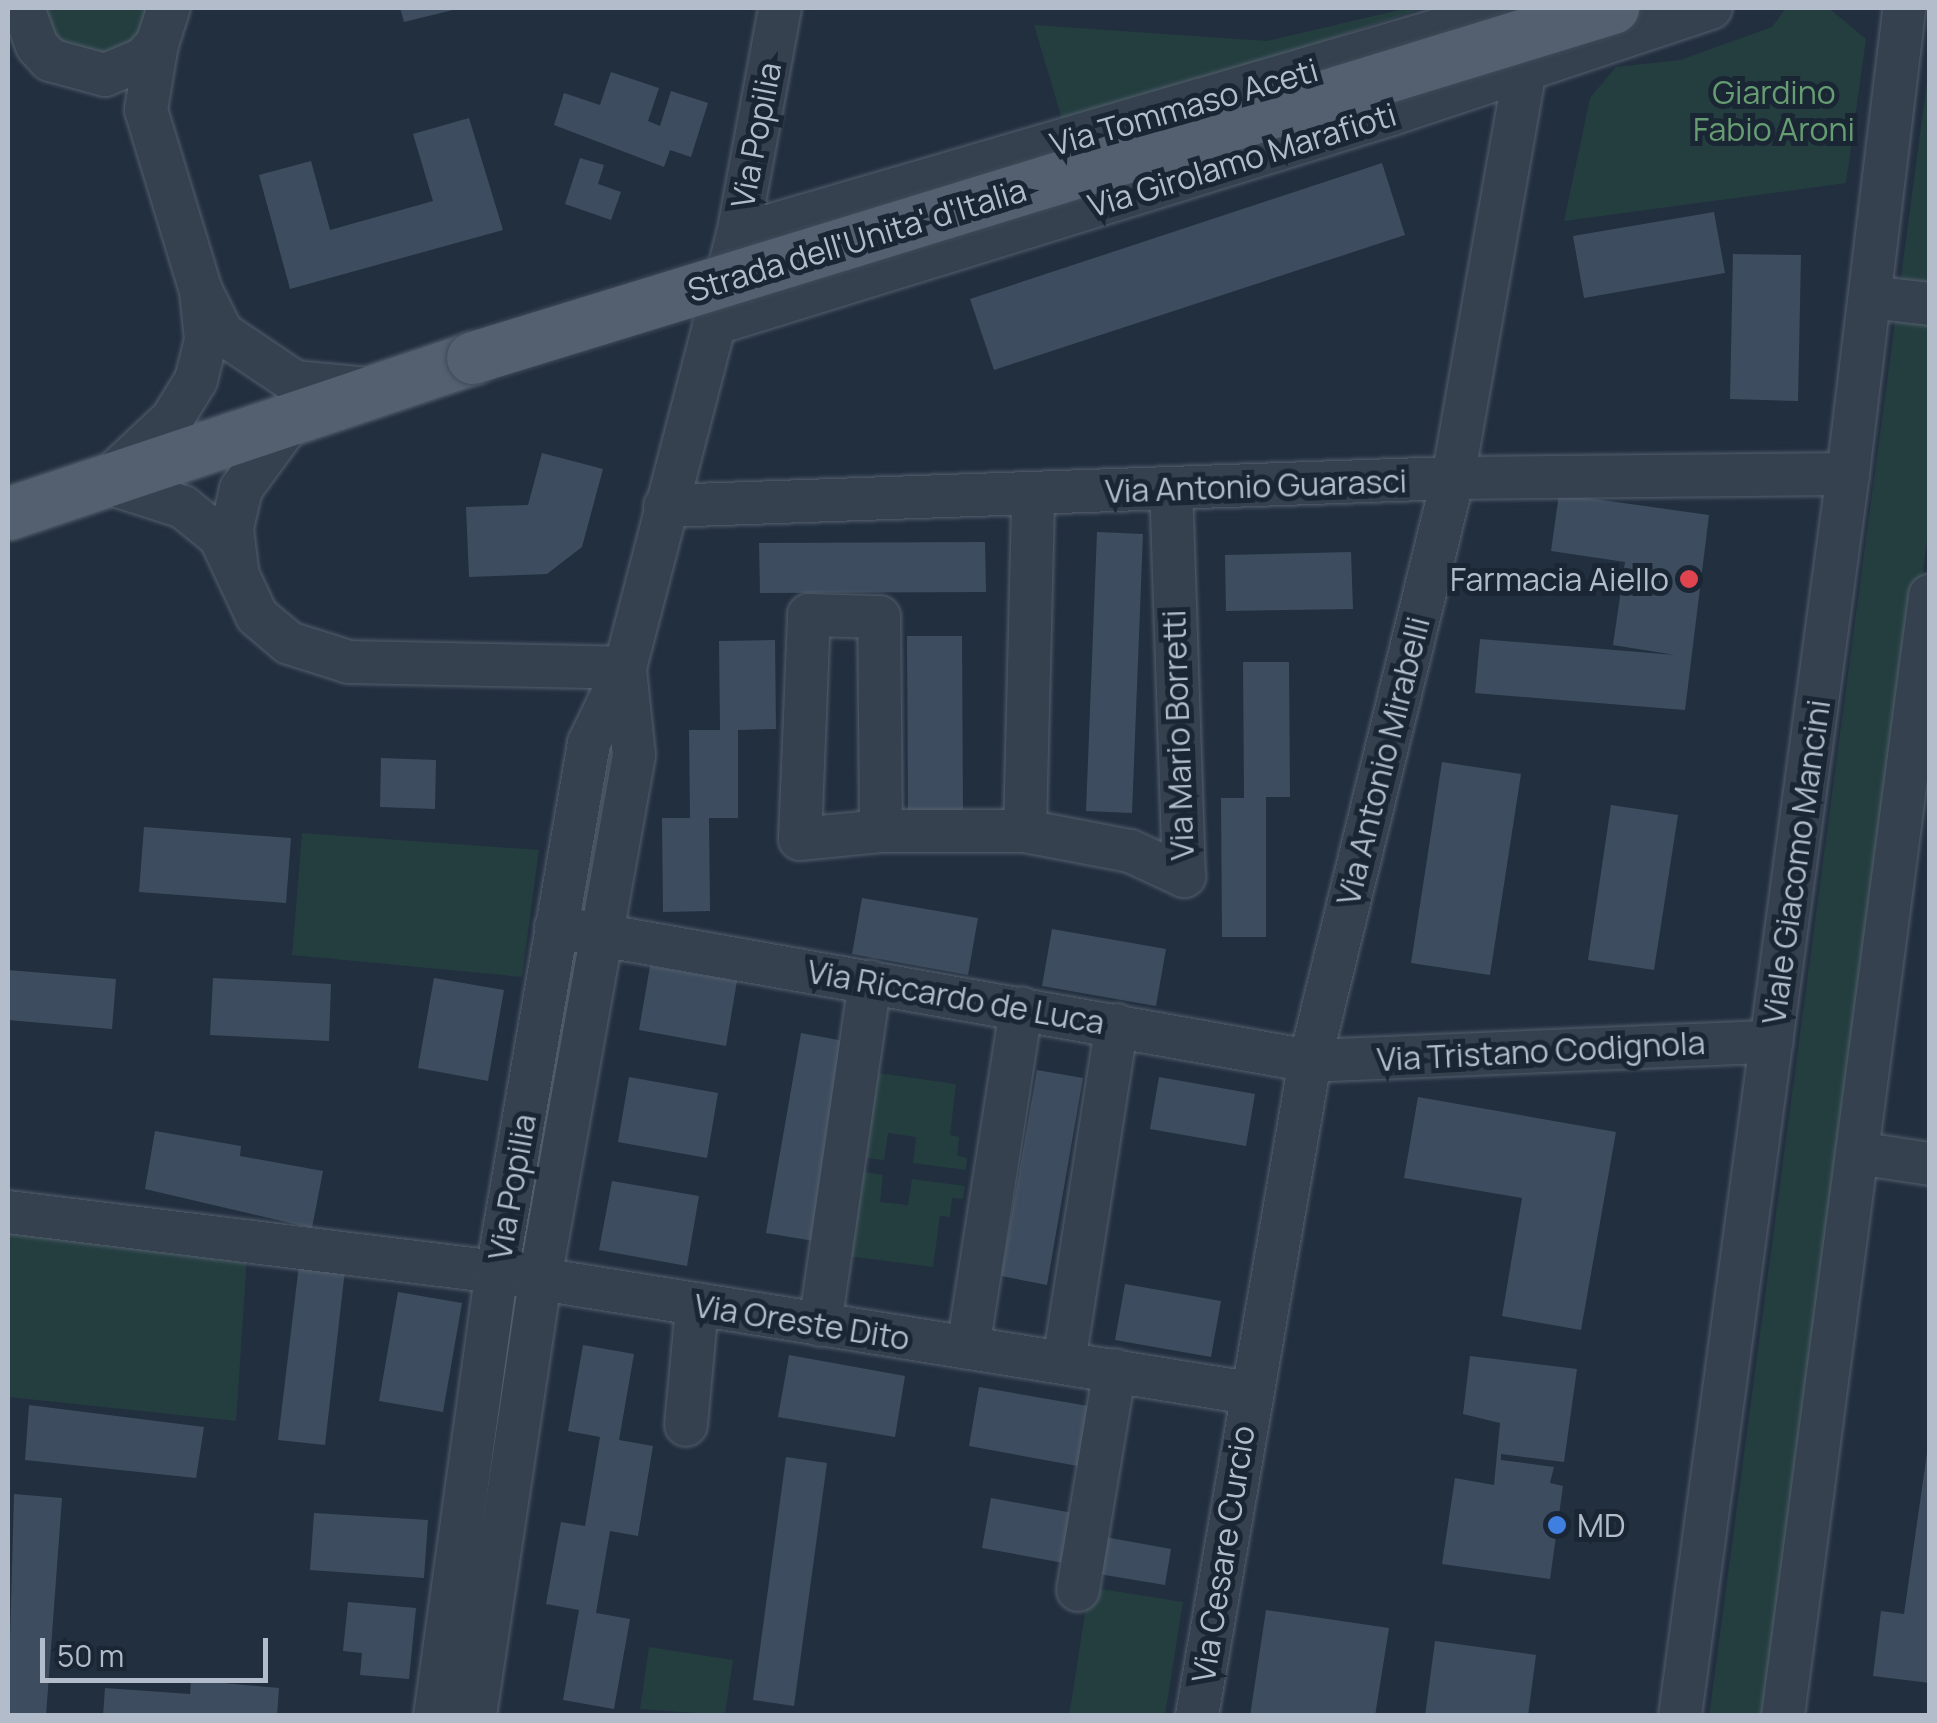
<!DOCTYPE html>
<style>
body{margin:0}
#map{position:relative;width:1937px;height:1723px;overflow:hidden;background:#222f3f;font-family:Manrope,sans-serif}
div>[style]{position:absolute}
.green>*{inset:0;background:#243e40}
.building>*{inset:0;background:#3d4d5f}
.roads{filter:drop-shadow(0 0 2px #545f6d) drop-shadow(0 0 2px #545f6d)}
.minor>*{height:42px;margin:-21px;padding:0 21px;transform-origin:21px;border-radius:21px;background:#36414f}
.major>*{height:52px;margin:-26px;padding:0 26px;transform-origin:26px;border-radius:26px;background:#54606f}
.bridges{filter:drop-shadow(0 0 2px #3f4a58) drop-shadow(0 0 2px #3f4a58)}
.major-bridge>*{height:52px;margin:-26px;padding:0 26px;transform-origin:26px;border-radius:26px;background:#54606f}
.dots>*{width:28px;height:28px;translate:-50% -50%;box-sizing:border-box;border:5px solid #1b2634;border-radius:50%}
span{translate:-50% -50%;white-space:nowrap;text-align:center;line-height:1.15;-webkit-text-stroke:10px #1b2634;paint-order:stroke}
.park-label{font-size:32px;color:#679d72}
.street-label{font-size:32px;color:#b2bcca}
.poi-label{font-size:32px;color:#b2bcca}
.right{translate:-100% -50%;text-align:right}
.left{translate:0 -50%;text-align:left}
.frame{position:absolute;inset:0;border:10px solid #b2bcca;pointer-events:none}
.scale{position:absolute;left:40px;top:1638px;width:228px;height:45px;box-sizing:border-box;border:5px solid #b2bcca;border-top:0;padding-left:12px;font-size:30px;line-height:35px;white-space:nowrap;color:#b2bcca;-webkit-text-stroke:8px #1b2634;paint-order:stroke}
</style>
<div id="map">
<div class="green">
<i style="clip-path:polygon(35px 8px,154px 8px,154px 12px,121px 57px,66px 55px)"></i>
<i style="clip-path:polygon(1408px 8px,1424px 8px,1064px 126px,1034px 25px,1267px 41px)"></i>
<i style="clip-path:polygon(1786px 8px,1831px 10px,1866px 39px,1846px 183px,1564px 221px,1590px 98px,1616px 67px,1680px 60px,1772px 27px)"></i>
<i style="clip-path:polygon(1929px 67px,1929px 526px,1771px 1715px,1709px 1716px)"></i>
<i style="clip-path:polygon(302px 833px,539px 850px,522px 977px,292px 955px)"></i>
<i style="clip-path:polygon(871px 1072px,956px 1084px,950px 1135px,959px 1137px,957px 1156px,967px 1158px,966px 1170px,913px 1163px,916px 1137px,888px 1133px,884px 1160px,860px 1157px)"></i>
<i style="clip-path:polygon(859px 1171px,883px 1175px,880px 1202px,908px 1205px,912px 1179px,965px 1186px,963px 1199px,952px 1198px,950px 1217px,940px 1216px,933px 1267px,848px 1256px)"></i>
<i style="clip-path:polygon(8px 1212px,248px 1242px,236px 1421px,8px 1397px)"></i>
<i style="clip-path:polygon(1089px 1587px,1183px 1602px,1165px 1715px,1069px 1716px)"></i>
<i style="clip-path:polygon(649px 1647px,733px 1660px,725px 1715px,640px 1709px)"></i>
</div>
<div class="building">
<i style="clip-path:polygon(400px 8px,457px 8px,457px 9px,404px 22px)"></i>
<i style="clip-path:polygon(611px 72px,659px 88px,648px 121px,660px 126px,671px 91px,708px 103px,691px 157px,670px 150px,664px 167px,554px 125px,564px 93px,600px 105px)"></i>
<i style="clip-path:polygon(469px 118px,503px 230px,290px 289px,259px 175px,311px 161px,330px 230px,433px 201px,413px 134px)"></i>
<i style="clip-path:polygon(580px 158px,604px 165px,598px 184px,621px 192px,611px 220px,565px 204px)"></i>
<i style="clip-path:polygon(1382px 163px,1405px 235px,994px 370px,970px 299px)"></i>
<i style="clip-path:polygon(1714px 212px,1725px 273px,1584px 298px,1573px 236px)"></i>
<i style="clip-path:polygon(1733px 254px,1801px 255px,1798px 401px,1730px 399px)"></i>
<i style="clip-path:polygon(542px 453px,603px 469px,582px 547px,547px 574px,469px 577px,466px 507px,528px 505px)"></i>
<i style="clip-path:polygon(1559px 494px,1709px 515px,1685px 710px,1475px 693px,1480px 639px,1675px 655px,1613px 645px,1625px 562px,1551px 551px)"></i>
<i style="clip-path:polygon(1097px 532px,1143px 534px,1132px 813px,1086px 811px)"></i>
<i style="clip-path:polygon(985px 542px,986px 592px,760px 593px,759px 543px)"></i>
<i style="clip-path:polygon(1351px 552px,1353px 609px,1226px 611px,1225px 555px)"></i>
<i style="clip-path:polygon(907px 636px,962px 636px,963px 816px,908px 816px)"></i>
<i style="clip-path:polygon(775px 640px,776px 729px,738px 730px,738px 818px,709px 818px,710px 911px,663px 912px,662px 818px,690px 818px,689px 730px,720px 730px,719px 641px)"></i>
<i style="clip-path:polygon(1243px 662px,1289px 662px,1290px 797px,1266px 797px,1266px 937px,1222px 937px,1221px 798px,1244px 798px)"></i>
<i style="clip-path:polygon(381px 758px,436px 760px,435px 809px,380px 807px)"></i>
<i style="clip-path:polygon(1442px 762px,1521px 774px,1490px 975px,1411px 963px)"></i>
<i style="clip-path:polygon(1611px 805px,1678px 815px,1654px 970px,1588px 960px)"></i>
<i style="clip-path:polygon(144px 827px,291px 838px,286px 903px,139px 892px)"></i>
<i style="clip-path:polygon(862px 898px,978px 918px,968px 975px,852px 954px)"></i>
<i style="clip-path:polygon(1052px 929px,1166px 949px,1156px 1006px,1042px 986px)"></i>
<i style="clip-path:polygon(650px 966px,737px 981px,726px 1046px,639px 1030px)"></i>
<i style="clip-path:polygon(8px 970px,116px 979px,112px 1029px,8px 1020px)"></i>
<i style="clip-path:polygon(213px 978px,331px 984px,329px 1041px,210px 1035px)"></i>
<i style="clip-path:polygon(434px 978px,504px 990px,488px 1081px,418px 1068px)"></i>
<i style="clip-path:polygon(801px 1033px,849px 1042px,814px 1241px,766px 1233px)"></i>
<i style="clip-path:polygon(1037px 1070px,1083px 1078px,1047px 1285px,1001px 1276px)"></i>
<i style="clip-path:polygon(629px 1077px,718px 1093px,707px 1158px,618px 1142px)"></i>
<i style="clip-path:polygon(1159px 1077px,1255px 1094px,1246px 1146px,1150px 1129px)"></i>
<i style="clip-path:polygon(1418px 1097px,1616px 1132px,1581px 1330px,1502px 1316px,1522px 1198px,1404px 1178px)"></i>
<i style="clip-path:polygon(155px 1131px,241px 1146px,240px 1156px,323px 1171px,312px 1228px,145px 1189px)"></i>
<i style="clip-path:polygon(612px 1181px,699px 1196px,687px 1266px,599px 1250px)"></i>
<i style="clip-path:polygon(299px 1265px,345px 1270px,325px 1445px,278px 1440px)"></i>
<i style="clip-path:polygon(1125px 1284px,1221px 1301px,1211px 1357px,1115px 1340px)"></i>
<i style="clip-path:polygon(398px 1292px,462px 1303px,443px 1412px,379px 1401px)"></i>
<i style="clip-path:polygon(583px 1345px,634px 1354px,619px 1440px,653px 1446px,638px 1536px,610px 1531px,596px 1613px,630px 1619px,614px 1709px,563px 1700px,579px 1610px,546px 1604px,561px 1522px,585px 1526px,600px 1437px,568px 1431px)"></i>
<i style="clip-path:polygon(789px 1355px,905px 1376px,895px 1437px,778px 1417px)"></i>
<i style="clip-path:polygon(1470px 1356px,1577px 1369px,1564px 1462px,1501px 1454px,1501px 1460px,1554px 1467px,1550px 1483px,1563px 1486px,1550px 1579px,1442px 1564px,1455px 1478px,1494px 1485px,1500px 1423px,1463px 1414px)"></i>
<i style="clip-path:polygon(979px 1387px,1094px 1407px,1083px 1467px,969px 1446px)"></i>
<i style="clip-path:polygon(29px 1405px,204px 1427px,196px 1478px,25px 1460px)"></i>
<i style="clip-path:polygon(1930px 1432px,1930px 1683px,1873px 1676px,1881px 1611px,1904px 1614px)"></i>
<i style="clip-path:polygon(786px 1457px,827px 1463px,794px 1706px,753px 1700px)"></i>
<i style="clip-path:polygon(14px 1494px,62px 1498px,46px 1716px,8px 1716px)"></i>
<i style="clip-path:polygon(991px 1498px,1078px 1514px,1069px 1564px,982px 1548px)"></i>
<i style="clip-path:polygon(314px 1513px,428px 1520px,424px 1578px,310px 1570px)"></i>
<i style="clip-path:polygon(1105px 1537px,1171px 1549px,1165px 1585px,1099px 1574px)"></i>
<i style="clip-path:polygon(348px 1602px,416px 1608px,409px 1679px,360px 1675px,362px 1653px,343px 1651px)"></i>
<i style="clip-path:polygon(1266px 1610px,1389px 1628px,1375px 1716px,1250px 1716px)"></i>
<i style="clip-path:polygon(1435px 1641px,1536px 1655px,1528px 1716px,1425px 1716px)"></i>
<i style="clip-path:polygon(191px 1680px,279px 1688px,277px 1716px,103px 1716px,105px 1688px,190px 1694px)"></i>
</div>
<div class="roads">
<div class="minor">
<i style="left:23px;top:8px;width:40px;rotate:69.8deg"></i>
<i style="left:37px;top:46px;width:19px;rotate:47deg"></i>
<i style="left:50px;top:60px;width:57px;rotate:15.3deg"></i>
<i style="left:105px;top:75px;width:41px;rotate:-22.8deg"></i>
<i style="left:143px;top:59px;width:21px;rotate:-47deg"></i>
<i style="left:157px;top:44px;width:38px;rotate:-72deg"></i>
<i style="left:157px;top:44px;width:67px;rotate:99.5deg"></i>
<i style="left:146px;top:110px;width:189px;rotate:73.1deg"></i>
<i style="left:201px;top:291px;width:47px;rotate:63.4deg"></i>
<i style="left:222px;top:333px;width:88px;rotate:33.9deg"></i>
<i style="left:295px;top:382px;width:73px;rotate:5.5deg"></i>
<i style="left:738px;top:235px;width:809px;rotate:-16.31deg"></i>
<i style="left:201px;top:291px;width:49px;rotate:84.2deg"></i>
<i style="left:206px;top:340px;width:41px;rotate:104deg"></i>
<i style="left:196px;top:380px;width:46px;rotate:121.6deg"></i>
<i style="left:172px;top:419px;width:92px;rotate:136.8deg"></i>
<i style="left:105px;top:482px;width:82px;rotate:17.8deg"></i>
<i style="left:183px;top:507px;width:48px;rotate:39deg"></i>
<i style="left:220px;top:537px;width:87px;rotate:64.9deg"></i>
<i style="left:257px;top:616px;width:42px;rotate:40.2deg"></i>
<i style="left:289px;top:643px;width:63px;rotate:17.6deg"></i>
<i style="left:349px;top:662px;width:276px;rotate:1.2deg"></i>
<i style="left:1870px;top:297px;width:60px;rotate:6.7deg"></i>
<i style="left:714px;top:324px;width:710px;rotate:-17.21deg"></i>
<i style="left:1392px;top:114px;width:336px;rotate:-18.4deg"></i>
<i style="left:665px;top:506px;width:788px;rotate:-2.04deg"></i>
<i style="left:1453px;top:478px;width:395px;rotate:-0.6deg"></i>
<i style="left:237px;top:569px;width:41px;rotate:-97deg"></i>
<i style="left:232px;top:528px;width:40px;rotate:-77deg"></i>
<i style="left:241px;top:489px;width:87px;rotate:-53.9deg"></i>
<i style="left:881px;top:831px;width:214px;rotate:-90.5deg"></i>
<i style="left:879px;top:617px;width:70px;rotate:-178.4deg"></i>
<i style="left:809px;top:615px;width:224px;rotate:92.3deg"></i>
<i style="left:800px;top:839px;width:81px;rotate:-5.6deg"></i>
<i style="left:881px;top:831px;width:144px"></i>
<i style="left:1025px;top:831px;width:107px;rotate:10.8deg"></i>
<i style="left:1130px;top:851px;width:60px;rotate:24.8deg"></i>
<i style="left:1184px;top:876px;width:385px;rotate:-91.9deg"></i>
<i style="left:1025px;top:831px;width:337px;rotate:-88.6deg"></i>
<i style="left:556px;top:927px;width:766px;rotate:10.08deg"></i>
<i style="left:1310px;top:1061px;width:462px;rotate:-2.4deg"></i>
<i style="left:1857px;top:1153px;width:74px;rotate:8.6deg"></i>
<i style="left:8px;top:1212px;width:493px;rotate:7deg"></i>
<i style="left:497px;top:1272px;width:762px;rotate:9.14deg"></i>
<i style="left:820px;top:1325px;width:347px;rotate:-81.7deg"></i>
<i style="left:968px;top:1348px;width:344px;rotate:-81.1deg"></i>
<i style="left:1064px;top:1362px;width:341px;rotate:-81.1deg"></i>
<i style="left:686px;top:1425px;width:120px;rotate:-84.7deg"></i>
<i style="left:1078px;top:1590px;width:223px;rotate:-80.5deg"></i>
<i style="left:435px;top:1716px;width:448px;rotate:-82.1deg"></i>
<i style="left:497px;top:1272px;width:537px;rotate:-80.13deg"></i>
<i style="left:589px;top:743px;width:83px;rotate:-64.4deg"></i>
<i style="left:625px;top:668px;width:448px;rotate:-75.4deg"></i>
<i style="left:738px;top:235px;width:231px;rotate:-79.5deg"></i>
<i style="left:475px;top:1716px;width:442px;rotate:-81.5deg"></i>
<i style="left:540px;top:1279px;width:532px;rotate:-79.83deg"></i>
<i style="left:634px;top:755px;width:86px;rotate:-96deg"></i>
<i style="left:1197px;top:1716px;width:665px;rotate:-80.21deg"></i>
<i style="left:1310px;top:1061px;width:600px;rotate:-76.22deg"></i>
<i style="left:1453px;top:478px;width:414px;rotate:-80deg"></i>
<i style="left:1680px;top:1716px;width:1253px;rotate:-82.3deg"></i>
<i style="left:1848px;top:474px;width:469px;rotate:-83.1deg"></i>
<i style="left:1783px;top:1716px;width:1130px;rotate:-82.52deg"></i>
</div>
<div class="major">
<i style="left:8px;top:514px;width:490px;rotate:-18.5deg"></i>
</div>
</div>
<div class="bridges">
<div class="major-bridge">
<i style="left:473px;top:358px;width:1193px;rotate:-17.07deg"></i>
</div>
</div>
<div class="dots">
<i style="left:1689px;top:579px;background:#e0444e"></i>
<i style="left:1557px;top:1525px;background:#3f7fe0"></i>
</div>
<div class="park-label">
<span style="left:1774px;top:111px">Giardino<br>Fabio Aroni</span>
</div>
<div class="street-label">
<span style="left:1184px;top:107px;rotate:-16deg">Via Tommaso Aceti</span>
<span style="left:756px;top:135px;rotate:-79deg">Via Popilia</span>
<span style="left:1242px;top:160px;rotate:-17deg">Via Girolamo Marafioti</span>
<span style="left:857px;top:240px;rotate:-17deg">Strada dell'Unita' d'Italia</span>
<span style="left:1256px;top:486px;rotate:-2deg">Via Antonio Guarasci</span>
<span style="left:1178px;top:735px;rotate:-92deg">Via Mario Borretti</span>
<span style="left:1383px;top:761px;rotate:-76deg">Via Antonio Mirabelli</span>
<span style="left:1796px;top:862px;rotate:-82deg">Viale Giacomo Mancini</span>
<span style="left:956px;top:997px;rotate:10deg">Via Riccardo de Luca</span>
<span style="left:1541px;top:1051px;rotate:-3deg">Via Tristano Codignola</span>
<span style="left:512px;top:1187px;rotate:-80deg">Via Popilia</span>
<span style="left:802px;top:1322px;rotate:9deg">Via Oreste Dito</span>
<span style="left:1223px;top:1554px;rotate:-81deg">Via Cesare Curcio</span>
</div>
<div class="poi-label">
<span class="right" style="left:1669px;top:579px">Farmacia Aiello</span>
<span class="left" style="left:1577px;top:1525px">MD</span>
</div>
<div class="frame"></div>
<div class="scale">50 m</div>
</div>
